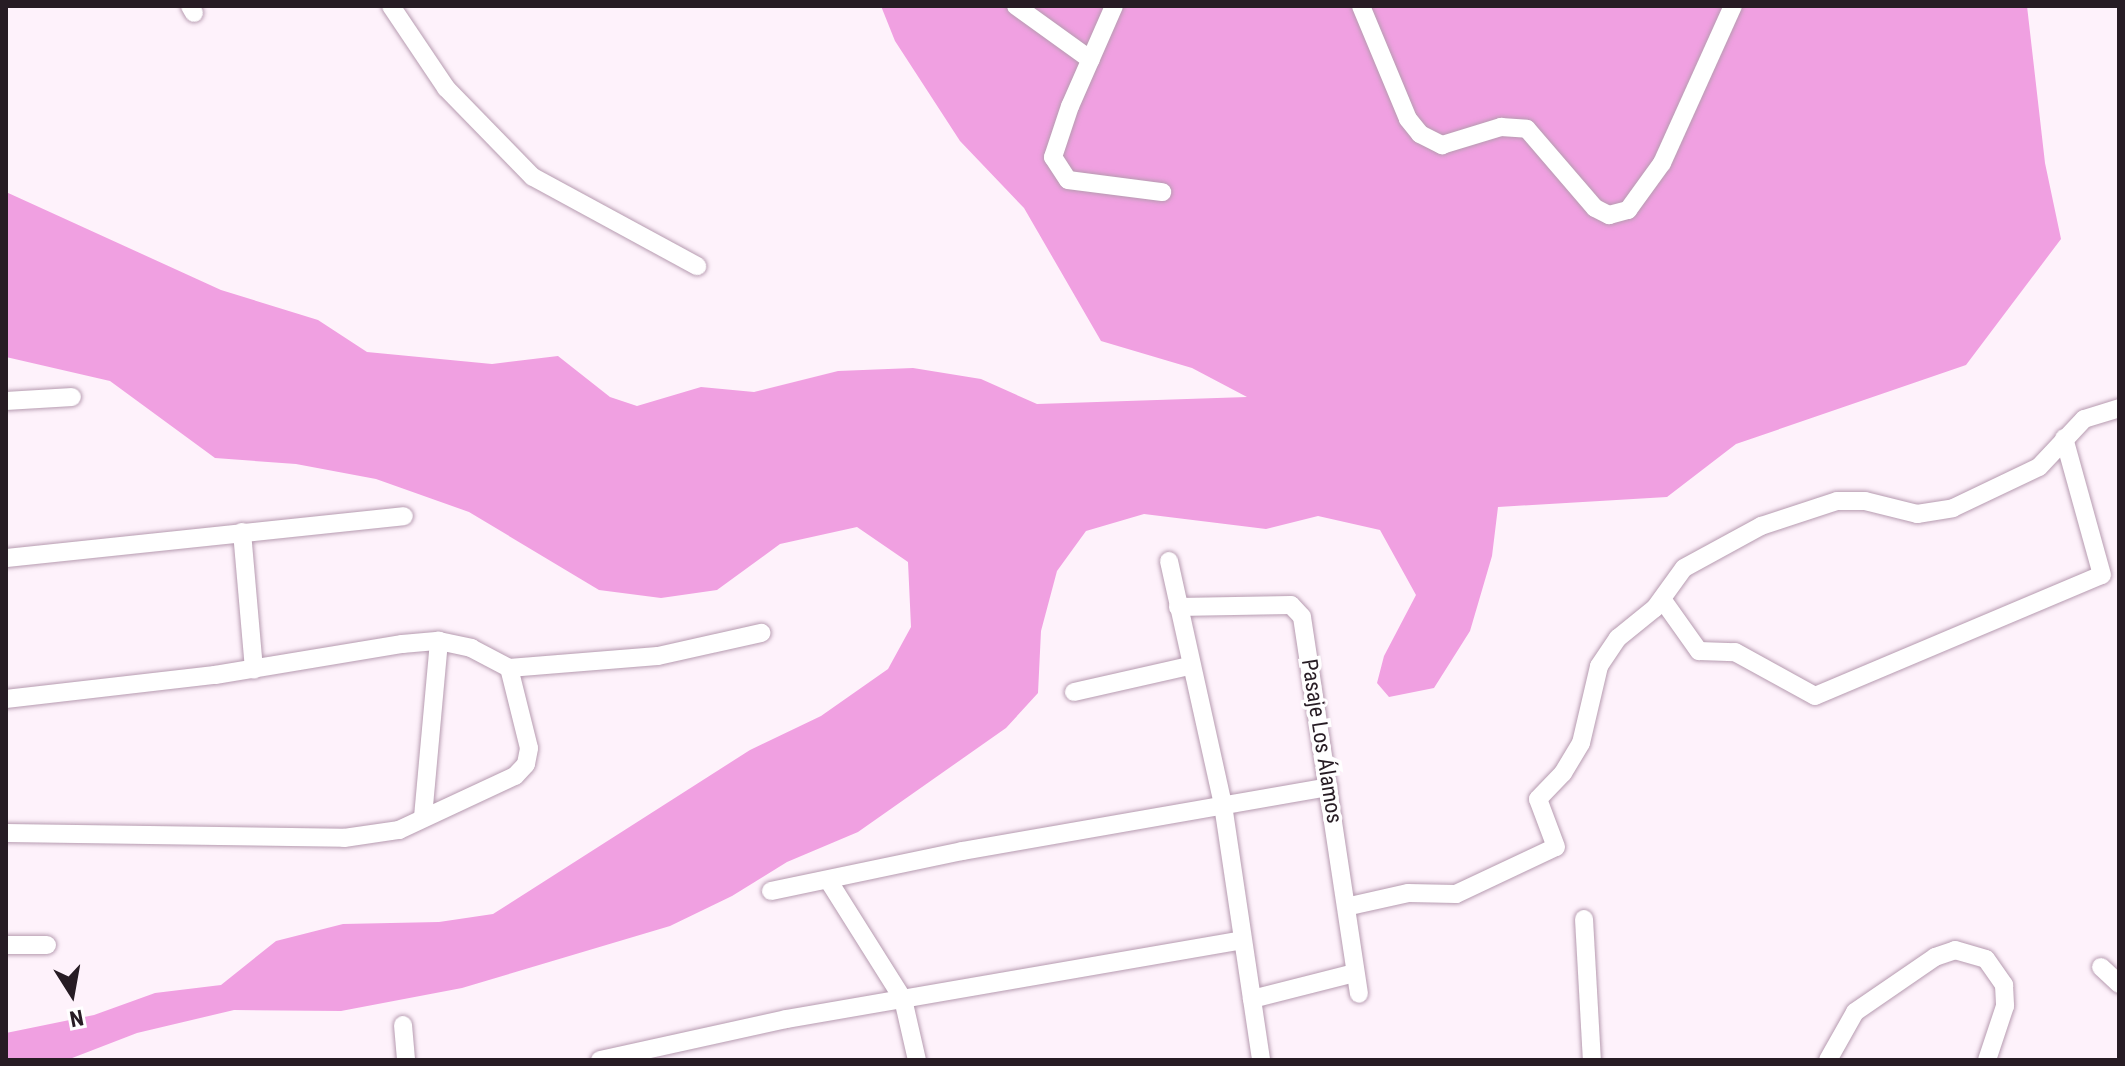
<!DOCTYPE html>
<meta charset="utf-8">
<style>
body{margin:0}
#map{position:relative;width:2125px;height:1066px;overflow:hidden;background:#fef2fb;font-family:"Roboto Condensed",sans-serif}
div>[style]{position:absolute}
.forest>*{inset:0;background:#f0a0e1}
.roads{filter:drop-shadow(0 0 2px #b69bb0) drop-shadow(0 0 2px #b69bb0)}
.minor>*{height:18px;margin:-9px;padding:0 9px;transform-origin:9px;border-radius:9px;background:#fff}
span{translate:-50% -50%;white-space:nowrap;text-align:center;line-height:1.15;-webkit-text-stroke:7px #fff;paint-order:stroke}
.street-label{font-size:22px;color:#271c24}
.frame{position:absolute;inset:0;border:8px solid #271c24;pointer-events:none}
.north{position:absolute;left:32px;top:954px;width:80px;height:80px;-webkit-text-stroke:6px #fff;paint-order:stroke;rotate:169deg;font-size:22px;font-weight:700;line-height:32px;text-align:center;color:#271c24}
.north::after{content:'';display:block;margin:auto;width:28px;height:36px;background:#271c24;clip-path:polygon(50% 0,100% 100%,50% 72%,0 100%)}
</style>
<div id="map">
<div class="forest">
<i style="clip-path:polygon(881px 6px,2027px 6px,2045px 163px,2061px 239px,1966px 365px,1736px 444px,1667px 497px,1498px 507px,1492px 556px,1470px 631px,1434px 688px,1389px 697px,1377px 683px,1384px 656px,1416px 595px,1380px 530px,1318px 516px,1266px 529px,1144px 514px,1086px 531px,1057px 571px,1041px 631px,1038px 693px,1006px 728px,858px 832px,787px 862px,732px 896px,670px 926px,462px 988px,341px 1011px,234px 1010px,137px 1033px,67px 1060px,6px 1060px,6px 1033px,94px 1015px,155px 993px,221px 985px,276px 941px,343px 924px,439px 922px,493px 914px,750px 750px,821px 716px,888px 669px,911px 627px,908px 562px,857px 527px,780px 544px,717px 590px,661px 598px,599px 590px,469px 512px,376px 479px,296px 464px,215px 458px,110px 381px,6px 357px,6px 192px,221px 290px,318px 320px,367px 352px,492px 364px,558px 356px,610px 397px,637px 406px,701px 387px,754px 392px,838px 371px,913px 368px,981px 379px,1037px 404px,1247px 397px,1192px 368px,1101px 341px,1024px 208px,960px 141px,895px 41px)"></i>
</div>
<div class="roads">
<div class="minor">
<i style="left:190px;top:6px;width:8px;rotate:60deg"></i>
<i style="left:391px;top:6px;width:99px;rotate:56.1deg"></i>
<i style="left:446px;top:88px;width:124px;rotate:45.7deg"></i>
<i style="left:533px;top:177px;width:187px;rotate:28.5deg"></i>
<i style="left:1016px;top:6px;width:92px;rotate:35.8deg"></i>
<i style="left:1114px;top:6px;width:109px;rotate:113.7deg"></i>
<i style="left:1070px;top:106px;width:54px;rotate:108.4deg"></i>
<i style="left:1053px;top:157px;width:27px;rotate:57deg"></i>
<i style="left:1068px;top:180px;width:95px;rotate:7.3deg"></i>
<i style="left:1361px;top:6px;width:122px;rotate:67.4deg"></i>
<i style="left:1408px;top:119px;width:19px;rotate:51deg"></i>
<i style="left:1420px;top:134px;width:25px;rotate:27deg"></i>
<i style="left:1442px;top:145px;width:62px;rotate:-17deg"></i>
<i style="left:1501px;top:127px;width:26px;rotate:4deg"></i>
<i style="left:1527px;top:129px;width:104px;rotate:49.3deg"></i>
<i style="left:1595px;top:208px;width:16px;rotate:27deg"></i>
<i style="left:1609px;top:215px;width:20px;rotate:-15deg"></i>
<i style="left:1628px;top:210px;width:58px;rotate:-54.1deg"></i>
<i style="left:1662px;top:163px;width:172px;rotate:-65.7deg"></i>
<i style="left:6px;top:401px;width:66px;rotate:-3.5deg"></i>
<i style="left:242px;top:532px;width:138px;rotate:85deg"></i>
<i style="left:6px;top:558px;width:400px;rotate:-6deg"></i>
<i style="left:1169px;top:561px;width:250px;rotate:77.5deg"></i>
<i style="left:1223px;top:805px;width:258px;rotate:81.5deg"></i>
<i style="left:1662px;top:599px;width:64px;rotate:54.6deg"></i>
<i style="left:1699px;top:651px;width:36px;rotate:2deg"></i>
<i style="left:1735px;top:652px;width:91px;rotate:28.8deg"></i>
<i style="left:1815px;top:696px;width:311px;rotate:-22.9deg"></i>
<i style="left:2102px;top:575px;width:142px;rotate:-105.5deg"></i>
<i style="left:1178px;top:607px;width:113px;rotate:-1deg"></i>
<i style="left:1291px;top:605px;width:16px;rotate:47deg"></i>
<i style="left:1302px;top:617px;width:381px;rotate:81.4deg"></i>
<i style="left:1074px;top:692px;width:118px;rotate:-12.7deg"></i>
<i style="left:6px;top:699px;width:210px;rotate:-6.6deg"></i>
<i style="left:215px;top:675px;width:190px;rotate:-9.4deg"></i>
<i style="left:402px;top:644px;width:37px;rotate:-5deg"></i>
<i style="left:439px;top:641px;width:33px;rotate:12deg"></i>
<i style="left:471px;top:648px;width:43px;rotate:27.8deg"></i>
<i style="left:509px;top:668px;width:149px;rotate:-4.6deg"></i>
<i style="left:658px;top:656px;width:106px;rotate:-12.6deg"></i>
<i style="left:423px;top:817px;width:177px;rotate:-84.8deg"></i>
<i style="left:6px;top:833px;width:338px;rotate:0.8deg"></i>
<i style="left:344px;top:838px;width:56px;rotate:-8.3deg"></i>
<i style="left:399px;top:830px;width:128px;rotate:-25deg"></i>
<i style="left:515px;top:776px;width:16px;rotate:-47deg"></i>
<i style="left:526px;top:764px;width:16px;rotate:-79deg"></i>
<i style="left:529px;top:748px;width:82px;rotate:-104deg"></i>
<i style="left:830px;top:883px;width:137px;rotate:57.8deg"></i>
<i style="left:903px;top:999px;width:63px;rotate:77.1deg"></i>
<i style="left:771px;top:891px;width:195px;rotate:-11.8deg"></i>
<i style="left:962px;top:851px;width:372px;rotate:-9.9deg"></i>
<i style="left:1350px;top:906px;width:59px;rotate:-12.6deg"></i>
<i style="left:1408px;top:893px;width:48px;rotate:1.2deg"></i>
<i style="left:1456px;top:894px;width:110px;rotate:-25.2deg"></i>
<i style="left:1556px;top:847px;width:51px;rotate:-110.6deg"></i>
<i style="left:1538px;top:799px;width:36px;rotate:-46deg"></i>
<i style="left:1563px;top:773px;width:35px;rotate:-59deg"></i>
<i style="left:1581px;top:743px;width:79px;rotate:-76.8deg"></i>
<i style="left:1599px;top:666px;width:34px;rotate:-56deg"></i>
<i style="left:1618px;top:638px;width:48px;rotate:-39deg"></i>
<i style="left:1655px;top:608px;width:49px;rotate:-54.1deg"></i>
<i style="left:1684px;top:568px;width:88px;rotate:-28.6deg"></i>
<i style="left:1761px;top:526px;width:80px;rotate:-18.2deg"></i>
<i style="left:1837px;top:501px;width:28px"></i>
<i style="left:1865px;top:501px;width:54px;rotate:14deg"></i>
<i style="left:1917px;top:514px;width:36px;rotate:-9deg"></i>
<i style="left:1953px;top:508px;width:95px;rotate:-25.5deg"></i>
<i style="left:2039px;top:467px;width:66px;rotate:-46.8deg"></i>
<i style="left:2084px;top:419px;width:37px;rotate:-17deg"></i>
<i style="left:1584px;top:919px;width:141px;rotate:86.8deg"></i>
<i style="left:6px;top:945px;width:41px"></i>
<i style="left:2101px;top:967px;width:25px;rotate:43deg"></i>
<i style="left:1252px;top:999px;width:106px;rotate:-14.2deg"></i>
<i style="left:403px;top:1025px;width:35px;rotate:85deg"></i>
<i style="left:600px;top:1060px;width:190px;rotate:-12.4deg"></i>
<i style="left:786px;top:1019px;width:463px;rotate:-9.8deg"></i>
<i style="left:1828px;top:1060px;width:55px;rotate:-60.6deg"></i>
<i style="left:1855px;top:1012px;width:97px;rotate:-34.5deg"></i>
<i style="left:1935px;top:957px;width:21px;rotate:-19deg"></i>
<i style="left:1955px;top:950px;width:32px;rotate:16deg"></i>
<i style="left:1986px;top:959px;width:32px;rotate:55deg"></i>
<i style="left:2004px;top:985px;width:21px;rotate:87deg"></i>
<i style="left:2005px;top:1006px;width:57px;rotate:108.4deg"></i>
</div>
</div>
<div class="street-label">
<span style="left:1322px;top:741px;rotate:81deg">Pasaje Los Álamos</span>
</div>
<div class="frame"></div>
<div class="north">N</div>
</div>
